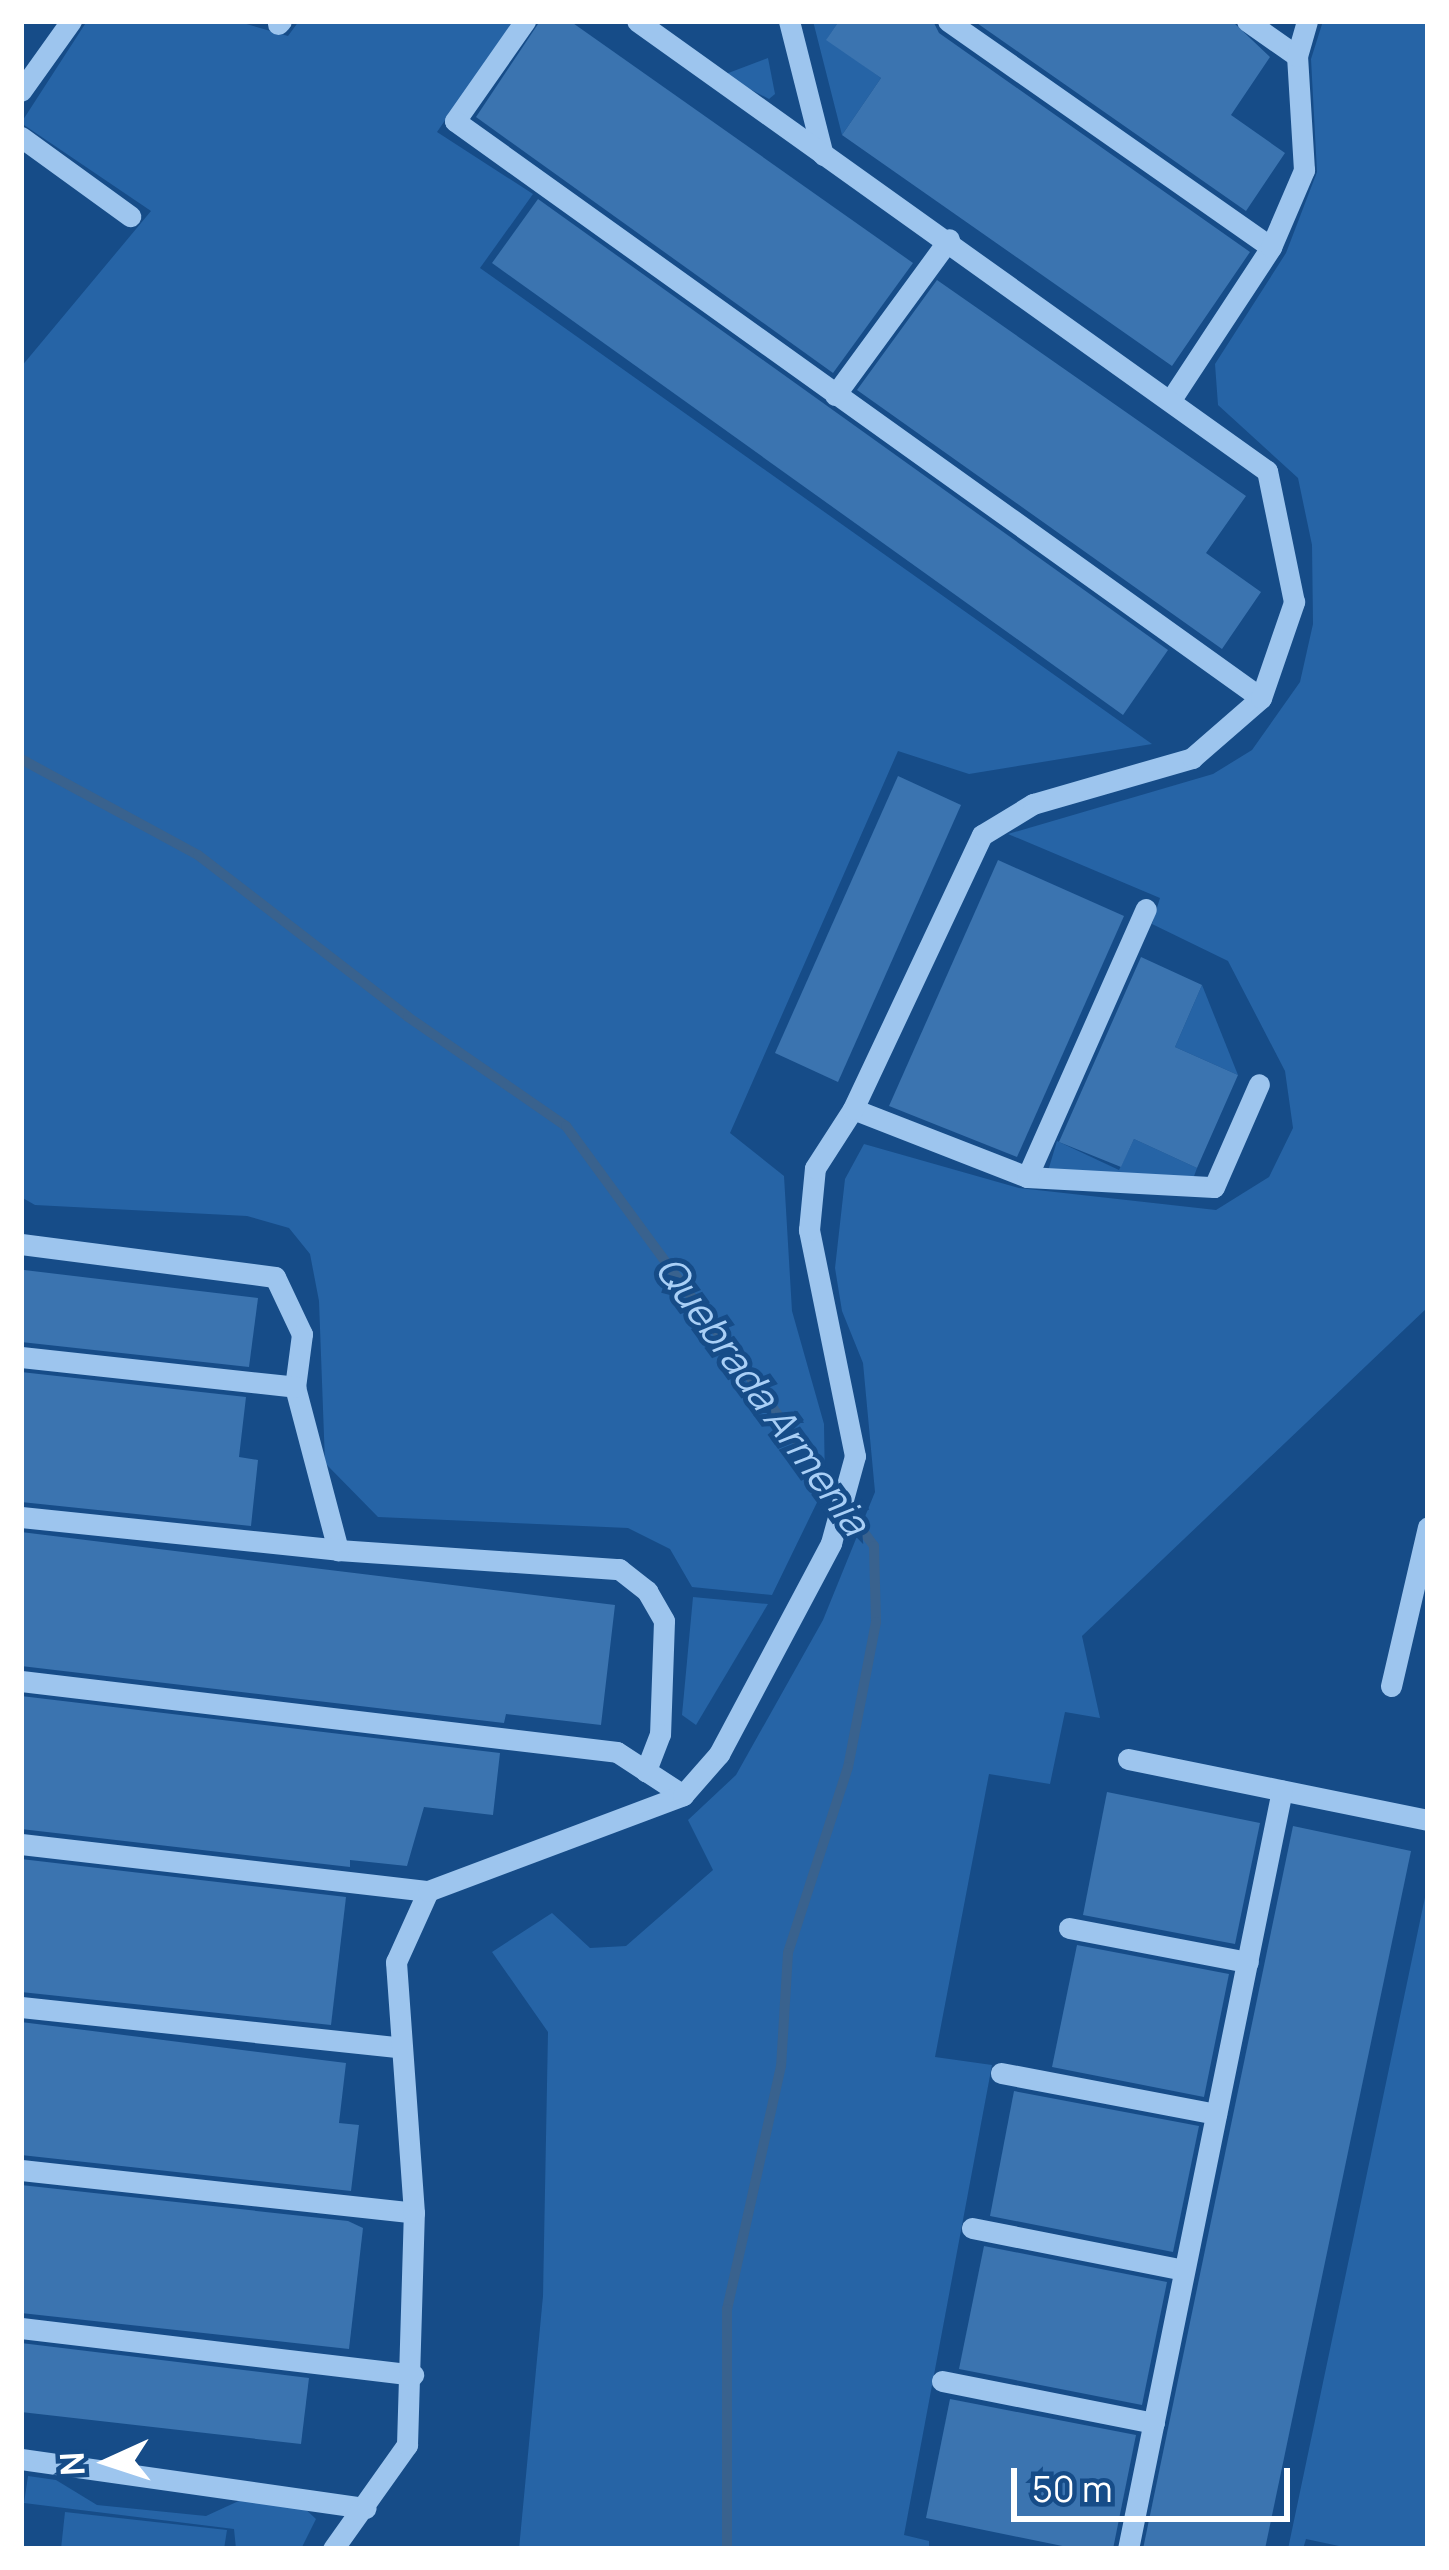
<!DOCTYPE html>
<style>
body{margin:0}
#map{position:relative;width:1449px;height:2570px;overflow:hidden;background:#164c88;font-family:Manrope,sans-serif}
div>[style]{position:absolute}
.green>*{inset:0;background:#2664a6}
.stream>*{height:10px;margin:-5px;padding:0 5px;transform-origin:5px;border-radius:5px;background:#39628e}
.building>*{inset:0;background:#3b74b0}
.minor>*{height:21px;margin:-10.5px;padding:0 10.5px;transform-origin:10.5px;border-radius:10.5px;background:#9dc5ee}
span{translate:-50% -50%;white-space:nowrap;text-align:center;line-height:1.15;-webkit-text-stroke:10px #164c88;paint-order:stroke}
.water-label{font-size:39px;color:#a9cff6;font-style:italic}
.frame{position:absolute;inset:0;border:24px solid #fff;pointer-events:none}
.north{position:absolute;left:48px;top:2402px;width:120px;height:120px;-webkit-text-stroke:9px #164c88;paint-order:stroke;rotate:267deg;font-size:33px;font-weight:700;line-height:48px;text-align:center;color:#fff}
.north::after{content:'';display:block;margin:auto;width:42px;height:54px;background:#fff;clip-path:polygon(50% 0,100% 100%,50% 72%,0 100%)}
.scale{position:absolute;left:1011px;top:2468px;width:279px;height:54px;box-sizing:border-box;border:6px solid #fff;border-top:0;padding-left:15px;font-size:36px;line-height:42px;white-space:nowrap;color:#fff;-webkit-text-stroke:9px #164c88;paint-order:stroke}
</style>
<div id="map">
<div class="green">
<i style="clip-path:polygon(87px 21px,236px 21px,288px 36px,299px 21px,514px 21px,437px 132px,533px 194px,480px 268px,1152px 744px,969px 774px,898px 751px,730px 1133px,784px 1176px,792px 1311px,824px 1424px,825px 1486px,772px 1595px,692px 1587px,670px 1549px,628px 1528px,378px 1517px,325px 1463px,319px 1301px,310px 1254px,289px 1228px,247px 1216px,35px 1205px,21px 1197px,21px 367px,151px 211px,21px 123px)"></i>
<i style="clip-path:polygon(813px 21px,839px 21px,827px 39px,881px 78px,842px 135px)"></i>
<i style="clip-path:polygon(1323px 21px,1428px 21px,1428px 1307px,1082px 1636px,1100px 1718px,1065px 1712px,1050px 1784px,989px 1774px,935px 2057px,992px 2065px,904px 2535px,929px 2541px,929px 2549px,519px 2549px,543px 2296px,548px 2032px,492px 1952px,552px 1913px,590px 1948px,626px 1946px,713px 1870px,688px 1820px,736px 1775px,823px 1620px,875px 1492px,863px 1363px,842px 1311px,835px 1268px,845px 1179px,864px 1144px,1019px 1188px,1216px 1210px,1269px 1177px,1293px 1128px,1285px 1071px,1228px 961px,1152px 924px,1160px 898px,1008px 834px,1213px 774px,1252px 750px,1300px 682px,1313px 624px,1312px 545px,1298px 478px,1218px 405px,1215px 364px,1286px 253px,1317px 172px,1311px 59px)"></i>
<i style="clip-path:polygon(768px 58px,775px 94px,769px 99px,723px 75px)"></i>
<i style="clip-path:polygon(1202px 985px,1238px 1075px,1175px 1047px)"></i>
<i style="clip-path:polygon(1134px 1139px,1197px 1168px,1193px 1179px,1048px 1171px,1057px 1141px,1119px 1170px)"></i>
<i style="clip-path:polygon(693px 1597px,768px 1604px,696px 1725px,682px 1715px)"></i>
<i style="clip-path:polygon(1428px 1883px,1428px 2549px,1353px 2549px,1306px 2539px,1303px 2549px,1288px 2549px)"></i>
<i style="clip-path:polygon(28px 2476px,56px 2480px,97px 2505px,206px 2516px,243px 2499px,301px 2505px,316px 2519px,301px 2549px,236px 2549px,234px 2529px,24px 2503px)"></i>
<i style="clip-path:polygon(65px 2512px,227px 2530px,224px 2549px,61px 2549px)"></i>
</div>
<div class="stream">
<i style="left:21px;top:759px;width:201px;rotate:28.5deg"></i>
<i style="left:198px;top:855px;width:265px;rotate:37.6deg"></i>
<i style="left:408px;top:1017px;width:192px;rotate:34.6deg"></i>
<i style="left:566px;top:1126px;width:521px;rotate:53.75deg"></i>
<i style="left:874px;top:1546px;width:76px;rotate:88.5deg"></i>
<i style="left:876px;top:1622px;width:148px;rotate:100.9deg"></i>
<i style="left:848px;top:1767px;width:195px;rotate:107.9deg"></i>
<i style="left:788px;top:1953px;width:113px;rotate:93.5deg"></i>
<i style="left:781px;top:2066px;width:249px;rotate:102.5deg"></i>
<i style="left:727px;top:2309px;width:240px;rotate:90deg"></i>
</div>
<div class="building">
<i style="clip-path:polygon(540px 21px,570px 21px,913px 263px,833px 373px,476px 117px)"></i>
<i style="clip-path:polygon(839px 21px,933px 21px,939px 33px,1250px 252px,1172px 366px,842px 135px,881px 78px,826px 40px)"></i>
<i style="clip-path:polygon(974px 21px,1232px 21px,1270px 57px,1231px 115px,1285px 153px,1246px 211px)"></i>
<i style="clip-path:polygon(538px 199px,1168px 650px,1123px 715px,492px 263px)"></i>
<i style="clip-path:polygon(937px 280px,1246px 496px,1206px 553px,1261px 592px,1222px 649px,857px 390px)"></i>
<i style="clip-path:polygon(898px 776px,961px 805px,838px 1082px,775px 1053px)"></i>
<i style="clip-path:polygon(998px 860px,1124px 916px,1017px 1157px,889px 1106px)"></i>
<i style="clip-path:polygon(1141px 957px,1202px 985px,1175px 1047px,1238px 1075px,1197px 1168px,1134px 1139px,1121px 1167px,1059px 1142px)"></i>
<i style="clip-path:polygon(24px 1270px,258px 1298px,249px 1367px,21px 1342px)"></i>
<i style="clip-path:polygon(21px 1372px,246px 1397px,239px 1457px,258px 1460px,251px 1526px,21px 1502px)"></i>
<i style="clip-path:polygon(21px 1532px,615px 1605px,601px 1725px,506px 1714px,504px 1723px,21px 1666px)"></i>
<i style="clip-path:polygon(21px 1696px,500px 1753px,493px 1815px,424px 1807px,407px 1866px,350px 1860px,350px 1867px,21px 1829px)"></i>
<i style="clip-path:polygon(1107px 1792px,1260px 1823px,1235px 1944px,1083px 1915px)"></i>
<i style="clip-path:polygon(1293px 1826px,1411px 1851px,1265px 2549px,1143px 2549px)"></i>
<i style="clip-path:polygon(21px 1859px,346px 1897px,331px 2025px,21px 1992px)"></i>
<i style="clip-path:polygon(1077px 1945px,1229px 1974px,1204px 2097px,1052px 2067px)"></i>
<i style="clip-path:polygon(21px 2022px,346px 2063px,339px 2123px,359px 2125px,351px 2191px,21px 2155px)"></i>
<i style="clip-path:polygon(1014px 2091px,1199px 2126px,1173px 2252px,990px 2216px)"></i>
<i style="clip-path:polygon(21px 2185px,348px 2221px,363px 2228px,349px 2349px,21px 2313px)"></i>
<i style="clip-path:polygon(984px 2246px,1167px 2282px,1142px 2405px,959px 2369px)"></i>
<i style="clip-path:polygon(21px 2343px,309px 2378px,301px 2444px,21px 2412px)"></i>
<i style="clip-path:polygon(950px 2399px,1136px 2435px,1113px 2549px,1077px 2549px,926px 2518px)"></i>
</div>
<div class="minor">
<i style="left:525px;top:21px;width:122px;rotate:125deg"></i>
<i style="left:455px;top:121px;width:991px;rotate:35.6deg"></i>
<i style="left:789px;top:21px;width:138px;rotate:75.8deg"></i>
<i style="left:948px;top:21px;width:394px;rotate:35deg"></i>
<i style="left:1247px;top:21px;width:61px;rotate:35deg"></i>
<i style="left:278px;top:24px;width:4px;rotate:-45deg"></i>
<i style="left:21px;top:91px;width:86px;rotate:-54.5deg"></i>
<i style="left:21px;top:137px;width:135px;rotate:35.9deg"></i>
<i style="left:835px;top:395px;width:193px;rotate:-53.8deg"></i>
<i style="left:1172px;top:398px;width:181px;rotate:-56.7deg"></i>
<i style="left:1271px;top:247px;width:84px;rotate:-66.8deg"></i>
<i style="left:1304px;top:170px;width:114px;rotate:-93.5deg"></i>
<i style="left:1297px;top:56px;width:36px;rotate:-74deg"></i>
<i style="left:853px;top:1109px;width:187px;rotate:21.3deg"></i>
<i style="left:1027px;top:1177px;width:187px;rotate:3.1deg"></i>
<i style="left:1214px;top:1187px;width:112px;rotate:-66.4deg"></i>
<i style="left:1027px;top:1177px;width:293px;rotate:-66.1deg"></i>
<i style="left:21px;top:1244px;width:256px;rotate:7.4deg"></i>
<i style="left:275px;top:1277px;width:63px;rotate:64.7deg"></i>
<i style="left:302px;top:1334px;width:53px;rotate:97.5deg"></i>
<i style="left:295px;top:1387px;width:169px;rotate:75.2deg"></i>
<i style="left:338px;top:1550px;width:282px;rotate:3.9deg"></i>
<i style="left:619px;top:1569px;width:36px;rotate:38deg"></i>
<i style="left:647px;top:1591px;width:34px;rotate:60deg"></i>
<i style="left:664px;top:1621px;width:113px;rotate:92deg"></i>
<i style="left:660px;top:1734px;width:40px;rotate:111deg"></i>
<i style="left:21px;top:1357px;width:276px;rotate:6.2deg"></i>
<i style="left:21px;top:1517px;width:319px;rotate:5.9deg"></i>
<i style="left:21px;top:1681px;width:600px;rotate:6.79deg"></i>
<i style="left:617px;top:1752px;width:79px;rotate:33.1deg"></i>
<i style="left:1391px;top:1686px;width:163px;rotate:-76.9deg"></i>
<i style="left:1128px;top:1759px;width:306px;rotate:11.5deg"></i>
<i style="left:21px;top:1844px;width:410px;rotate:6.6deg"></i>
<i style="left:1069px;top:1928px;width:182px;rotate:10.8deg"></i>
<i style="left:21px;top:2007px;width:378px;rotate:6.1deg"></i>
<i style="left:1001px;top:2073px;width:219px;rotate:10.8deg"></i>
<i style="left:21px;top:2170px;width:395px;rotate:6.2deg"></i>
<i style="left:972px;top:2228px;width:216px;rotate:11.2deg"></i>
<i style="left:21px;top:2328px;width:395px;rotate:6.8deg"></i>
<i style="left:942px;top:2381px;width:216px;rotate:11.2deg"></i>
<i style="left:21px;top:2459px;width:348px;rotate:8.1deg"></i>
<i style="left:333px;top:2549px;width:128px;rotate:-54.6deg"></i>
<i style="left:407px;top:2445px;width:232px;rotate:-88.3deg"></i>
<i style="left:414px;top:2213px;width:252px;rotate:-94.1deg"></i>
<i style="left:396px;top:1962px;width:78px;rotate:-65.7deg"></i>
<i style="left:428px;top:1891px;width:272px;rotate:-20.6deg"></i>
<i style="left:683px;top:1795px;width:55px;rotate:-48.7deg"></i>
<i style="left:719px;top:1754px;width:239px;rotate:-62deg"></i>
<i style="left:831px;top:1543px;width:90px;rotate:-74.6deg"></i>
<i style="left:855px;top:1456px;width:231px;rotate:-101.5deg"></i>
<i style="left:809px;top:1230px;width:62px;rotate:-84.5deg"></i>
<i style="left:815px;top:1168px;width:70px;rotate:-57.2deg"></i>
<i style="left:853px;top:1109px;width:303px;rotate:-64.8deg"></i>
<i style="left:982px;top:835px;width:60px;rotate:-31.3deg"></i>
<i style="left:1033px;top:804px;width:166px;rotate:-16.1deg"></i>
<i style="left:1192px;top:758px;width:91px;rotate:-41deg"></i>
<i style="left:1261px;top:698px;width:102px;rotate:-71deg"></i>
<i style="left:1294px;top:602px;width:134px;rotate:-101.6deg"></i>
<i style="left:1267px;top:471px;width:774px;rotate:-144.46deg"></i>
<i style="left:1128px;top:2549px;width:774px;rotate:-78.53deg"></i>
</div>
<div class="water-label">
<span style="left:763px;top:1395px;rotate:54deg">Quebrada Armenia</span>
</div>
<div class="frame"></div>
<div class="north">N</div>
<div class="scale">50 m</div>
</div>
